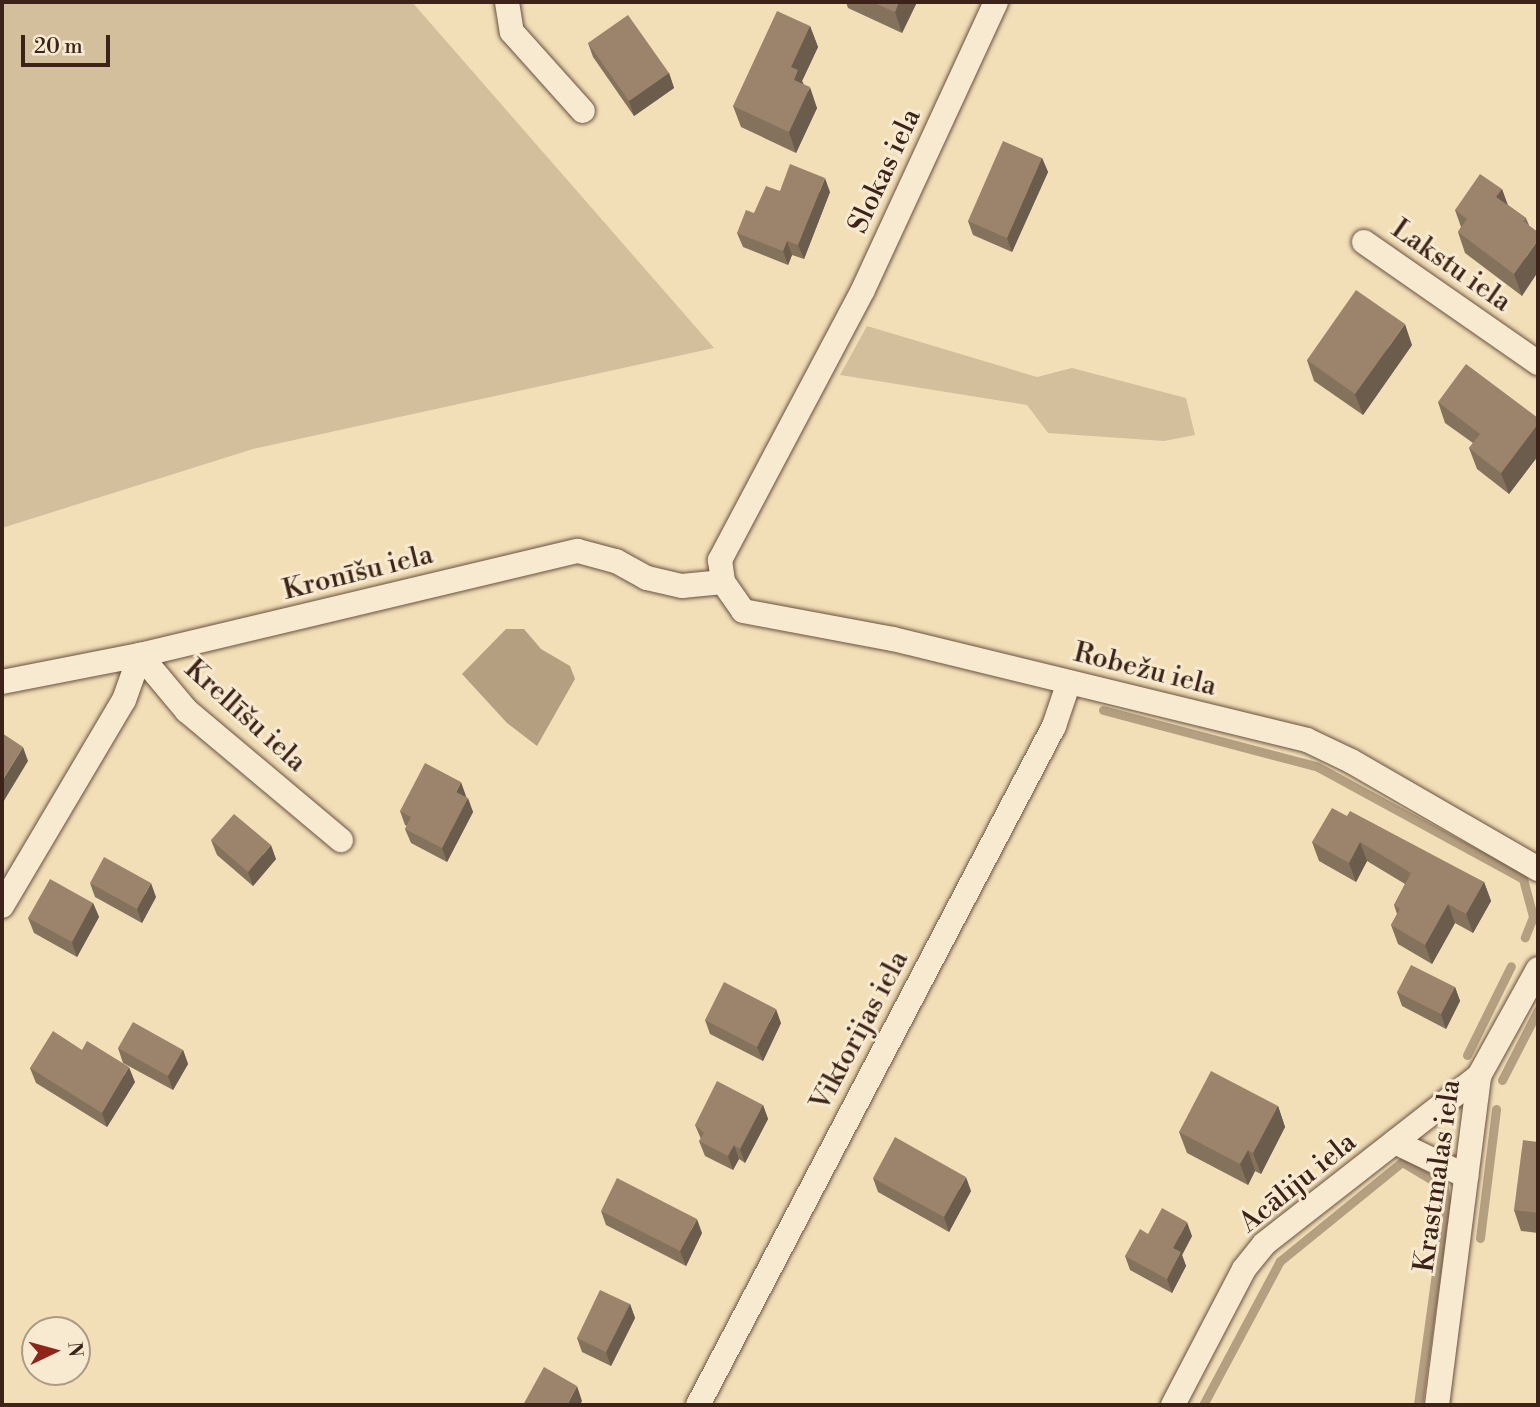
<!DOCTYPE html>
<meta charset="utf-8">
<style>
body{margin:0}
#map{position:relative;width:1540px;height:1407px;overflow:hidden;background:#f2dfb7;font-family:"Libre Bodoni",serif}
div>[style]{position:absolute}
.green>*{inset:0;background:#d3bf9c}
.water>*{inset:0;background:#b49f81}
.stream>*{height:9px;margin:-4.5px;padding:0 4.5px;transform-origin:4.5px;border-radius:4.5px;background:#b49f81}
.roads{filter:drop-shadow(0 0 2px #6a5140) drop-shadow(0 0 2px #6a5140)}
.street>*{height:24px;margin:-12px;padding:0 12px;transform-origin:12px;border-radius:12px;background:#f7ead0}
.wall>*{inset:0;background:#85725c}
.shaded-wall>*{inset:0;background:#6c5c4b}
.building>*{inset:0;background:#9b846b}
span{translate:-50% -50%;white-space:nowrap;text-align:center;line-height:1.15;-webkit-text-stroke:6px #f7ead0;paint-order:stroke}
.street-label{font-size:28px;color:#3c2219}
.frame{position:absolute;inset:0;border:4px solid #3c2219;pointer-events:none}
.north{position:absolute;left:21px;top:1316px;width:70px;height:70px;box-sizing:border-box;background:#f7ead0;border:2px solid #ac9a87;border-radius:50%;rotate:85deg;font-size:19px;font-weight:700;line-height:28px;text-align:center;color:#3c2219}
.north::after{content:'';display:block;margin:auto;width:24px;height:32px;background:#8f2418;clip-path:polygon(50% 0,100% 100%,50% 72%,0 100%)}
.scale{position:absolute;left:21px;top:35px;width:89px;height:32px;box-sizing:border-box;border:4px solid #3c2219;border-top:0;padding-left:9px;font-size:21px;line-height:24px;white-space:nowrap;color:#3c2219;-webkit-text-stroke:5px #f7ead0;paint-order:stroke}
</style>
<div id="map">
<div class="green">
<i style="clip-path:polygon(2px 2px,412px 2px,714px 348px,253px 449px,2px 528px)"></i>
<i style="clip-path:polygon(867px 326px,1037px 377px,1072px 368px,1186px 398px,1195px 435px,1164px 441px,1048px 433px,1027px 405px,840px 375px)"></i>
</div>
<div class="water">
<i style="clip-path:polygon(506px 629px,524px 629px,541px 649px,570px 666px,575px 679px,537px 746px,507px 723px,462px 674px)"></i>
</div>
<div class="stream">
<i style="left:1103px;top:710px;width:222px;rotate:14.8deg"></i>
<i style="left:1318px;top:767px;width:234px;rotate:28.6deg"></i>
<i style="left:1523px;top:879px;width:39px;rotate:75deg"></i>
<i style="left:1533px;top:917px;width:22px;rotate:112deg"></i>
<i style="left:1467px;top:1055px;width:99px;rotate:-63.7deg"></i>
<i style="left:1502px;top:1080px;width:79px;rotate:-62.8deg"></i>
<i style="left:1480px;top:1238px;width:130px;rotate:-82.9deg"></i>
<i style="left:1203px;top:1405px;width:163px;rotate:-61.9deg"></i>
<i style="left:1280px;top:1261px;width:157px;rotate:-39.1deg"></i>
<i style="left:1402px;top:1162px;width:49px;rotate:30.8deg"></i>
<i style="left:1444px;top:1187px;width:13px;rotate:81deg"></i>
<i style="left:1446px;top:1200px;width:207px;rotate:97.8deg"></i>
</div>
<div class="roads">
<div class="street">
<i style="left:507px;top:2px;width:30px;rotate:81deg"></i>
<i style="left:512px;top:32px;width:106px;rotate:48.1deg"></i>
<i style="left:996px;top:2px;width:317px;rotate:114.8deg"></i>
<i style="left:863px;top:290px;width:306px;rotate:117.9deg"></i>
<i style="left:720px;top:560px;width:22px;rotate:82deg"></i>
<i style="left:723px;top:582px;width:35px;rotate:55deg"></i>
<i style="left:743px;top:611px;width:153px;rotate:10.6deg"></i>
<i style="left:893px;top:639px;width:426px;rotate:13.7deg"></i>
<i style="left:1307px;top:740px;width:49px;rotate:25.5deg"></i>
<i style="left:1351px;top:761px;width:216px;rotate:30deg"></i>
<i style="left:1364px;top:242px;width:212px;rotate:34.8deg"></i>
<i style="left:2px;top:682px;width:141px;rotate:-11.1deg"></i>
<i style="left:140px;top:655px;width:450px;rotate:-13.4deg"></i>
<i style="left:578px;top:551px;width:39px;rotate:15deg"></i>
<i style="left:616px;top:561px;width:35px;rotate:29deg"></i>
<i style="left:647px;top:578px;width:36px;rotate:13deg"></i>
<i style="left:682px;top:586px;width:41px;rotate:-5.6deg"></i>
<i style="left:2px;top:906px;width:239px;rotate:-59.4deg"></i>
<i style="left:124px;top:700px;width:48px;rotate:-70.4deg"></i>
<i style="left:140px;top:655px;width:73px;rotate:50deg"></i>
<i style="left:187px;top:711px;width:201px;rotate:40deg"></i>
<i style="left:1395px;top:1142px;width:79px;rotate:25.6deg"></i>
<i style="left:698px;top:1405px;width:767px;rotate:-62.33deg"></i>
<i style="left:1054px;top:726px;width:46px;rotate:-71.2deg"></i>
<i style="left:1173px;top:1405px;width:153px;rotate:-62.4deg"></i>
<i style="left:1244px;top:1269px;width:32px;rotate:-51deg"></i>
<i style="left:1264px;top:1244px;width:273px;rotate:-38deg"></i>
<i style="left:1437px;top:1405px;width:332px;rotate:-82.7deg"></i>
<i style="left:1479px;top:1076px;width:122px;rotate:-61.1deg"></i>
</div>
</div>
<div class="wall">
<i style="clip-path:polygon(846px 2px,917px 2px,902px 33px,848px 8px)"></i>
<i style="clip-path:polygon(810px 26px,818px 47px,802px 81px,817px 108px,796px 153px,741px 127px,733px 106px)"></i>
<i style="clip-path:polygon(588px 43px,669px 73px,674px 88px,634px 116px,593px 57px)"></i>
<i style="clip-path:polygon(1042px 158px,1048px 172px,1012px 252px,973px 235px,968px 221px)"></i>
<i style="clip-path:polygon(1502px 189px,1508px 205px,1526px 218px,1529px 225px,1522px 296px,1465px 253px,1458px 232px,1461px 227px,1455px 210px)"></i>
<i style="clip-path:polygon(780px 191px,830px 192px,804px 259px,792px 255px,788px 265px,743px 247px,737px 233px,754px 213px)"></i>
<i style="clip-path:polygon(1412px 345px,1363px 415px,1314px 381px,1307px 360px)"></i>
<i style="clip-path:polygon(1438px 402px,1538px 418px,1538px 456px,1509px 494px,1477px 469px,1469px 448px,1473px 443px,1445px 423px)"></i>
<i style="clip-path:polygon(466px 796px,473px 812px,447px 862px,411px 843px,405px 829px,407px 826px,405px 825px,400px 811px)"></i>
<i style="clip-path:polygon(1347px 816px,1484px 882px,1491px 901px,1473px 933px,1455px 923px,1432px 964px,1398px 944px,1391px 925px,1397px 914px,1394px 905px,1405px 884px,1367px 861px,1356px 882px,1319px 861px,1312px 842px)"></i>
<i style="clip-path:polygon(211px 840px,276px 859px,253px 886px,217px 855px)"></i>
<i style="clip-path:polygon(90px 883px,156px 897px,142px 923px,95px 897px)"></i>
<i style="clip-path:polygon(93px 903px,99px 917px,77px 957px,34px 933px,28px 918px)"></i>
<i style="clip-path:polygon(1455px 987px,1460px 1001px,1446px 1029px,1402px 1006px,1397px 992px)"></i>
<i style="clip-path:polygon(705px 1020px,781px 1023px,763px 1061px,710px 1034px)"></i>
<i style="clip-path:polygon(118px 1048px,183px 1050px,188px 1064px,173px 1090px,123px 1063px)"></i>
<i style="clip-path:polygon(82px 1050px,135px 1082px,107px 1127px,36px 1083px,30px 1068px)"></i>
<i style="clip-path:polygon(763px 1105px,768px 1119px,745px 1163px,739px 1159px,733px 1170px,705px 1156px,699px 1141px,701px 1139px,695px 1125px)"></i>
<i style="clip-path:polygon(1278px 1106px,1285px 1127px,1261px 1174px,1255px 1171px,1248px 1185px,1187px 1153px,1179px 1132px)"></i>
<i style="clip-path:polygon(1538px 1142px,1538px 1233px,1521px 1231px,1514px 1210px)"></i>
<i style="clip-path:polygon(873px 1178px,971px 1191px,949px 1232px,878px 1192px)"></i>
<i style="clip-path:polygon(601px 1211px,702px 1233px,686px 1266px,606px 1225px)"></i>
<i style="clip-path:polygon(1148px 1234px,1192px 1236px,1182px 1255px,1186px 1266px,1172px 1293px,1130px 1270px,1125px 1256px)"></i>
<i style="clip-path:polygon(630px 1304px,635px 1318px,611px 1366px,582px 1352px,577px 1338px)"></i>
</div>
<div class="shaded-wall">
<i style="clip-path:polygon(899px 2px,917px 2px,902px 33px,895px 12px)"></i>
<i style="clip-path:polygon(810px 26px,818px 47px,802px 81px,806px 91px,794px 80px,791px 67px)"></i>
<i style="clip-path:polygon(669px 73px,674px 88px,634px 116px,629px 101px)"></i>
<i style="clip-path:polygon(810px 87px,817px 108px,796px 153px,789px 132px)"></i>
<i style="clip-path:polygon(1042px 158px,1048px 172px,1012px 252px,1007px 238px)"></i>
<i style="clip-path:polygon(825px 178px,830px 192px,804px 259px,798px 245px)"></i>
<i style="clip-path:polygon(1502px 189px,1509px 210px,1496px 197px)"></i>
<i style="clip-path:polygon(1538px 240px,1538px 272px,1522px 296px,1514px 274px)"></i>
<i style="clip-path:polygon(787px 241px,792px 255px,788px 265px,783px 251px)"></i>
<i style="clip-path:polygon(1405px 324px,1412px 345px,1363px 415px,1355px 394px)"></i>
<i style="clip-path:polygon(1538px 424px,1538px 456px,1509px 494px,1501px 473px)"></i>
<i style="clip-path:polygon(23px 747px,28px 761px,2px 804px,2px 781px)"></i>
<i style="clip-path:polygon(461px 782px,466px 796px,461px 806px,456px 792px)"></i>
<i style="clip-path:polygon(468px 798px,473px 812px,447px 862px,442px 848px)"></i>
<i style="clip-path:polygon(1360px 842px,1367px 861px,1356px 882px,1349px 863px)"></i>
<i style="clip-path:polygon(271px 845px,276px 859px,253px 886px,248px 872px)"></i>
<i style="clip-path:polygon(1484px 882px,1491px 901px,1473px 933px,1466px 914px)"></i>
<i style="clip-path:polygon(151px 883px,156px 897px,142px 923px,137px 909px)"></i>
<i style="clip-path:polygon(93px 903px,99px 917px,77px 957px,72px 942px)"></i>
<i style="clip-path:polygon(1448px 904px,1455px 923px,1432px 964px,1425px 945px)"></i>
<i style="clip-path:polygon(1455px 987px,1460px 1001px,1446px 1029px,1441px 1014px)"></i>
<i style="clip-path:polygon(776px 1009px,781px 1023px,763px 1061px,757px 1047px)"></i>
<i style="clip-path:polygon(183px 1050px,188px 1064px,173px 1090px,168px 1076px)"></i>
<i style="clip-path:polygon(129px 1067px,135px 1082px,107px 1127px,102px 1113px)"></i>
<i style="clip-path:polygon(763px 1105px,768px 1119px,745px 1163px,740px 1149px)"></i>
<i style="clip-path:polygon(1278px 1106px,1285px 1127px,1261px 1174px,1253px 1153px)"></i>
<i style="clip-path:polygon(734px 1145px,739px 1159px,733px 1170px,728px 1156px)"></i>
<i style="clip-path:polygon(1248px 1150px,1255px 1171px,1248px 1185px,1240px 1164px)"></i>
<i style="clip-path:polygon(966px 1177px,971px 1191px,949px 1232px,944px 1217px)"></i>
<i style="clip-path:polygon(697px 1219px,702px 1233px,686px 1266px,680px 1251px)"></i>
<i style="clip-path:polygon(1187px 1222px,1192px 1236px,1182px 1255px,1186px 1266px,1172px 1293px,1167px 1279px,1173px 1248px)"></i>
<i style="clip-path:polygon(630px 1304px,635px 1318px,611px 1366px,606px 1352px)"></i>
<i style="clip-path:polygon(577px 1386px,582px 1401px,580px 1405px,567px 1405px)"></i>
</div>
<div class="building">
<i style="clip-path:polygon(872px 2px,899px 2px,895px 12px)"></i>
<i style="clip-path:polygon(777px 11px,810px 26px,791px 67px,798px 70px,794px 80px,810px 87px,789px 132px,733px 106px)"></i>
<i style="clip-path:polygon(628px 15px,669px 73px,629px 101px,588px 43px)"></i>
<i style="clip-path:polygon(1003px 141px,1042px 158px,1007px 238px,968px 221px)"></i>
<i style="clip-path:polygon(790px 164px,825px 178px,798px 245px,787px 241px,783px 251px,737px 233px,746px 210px,754px 213px,766px 186px,780px 191px)"></i>
<i style="clip-path:polygon(1480px 174px,1502px 189px,1496px 197px,1526px 218px,1523px 221px,1538px 232px,1538px 240px,1514px 274px,1458px 232px,1467px 219px,1455px 210px)"></i>
<i style="clip-path:polygon(1356px 290px,1405px 324px,1355px 394px,1307px 360px)"></i>
<i style="clip-path:polygon(1466px 364px,1538px 418px,1538px 424px,1501px 473px,1469px 448px,1480px 434px,1438px 402px)"></i>
<i style="clip-path:polygon(2px 733px,23px 747px,2px 781px)"></i>
<i style="clip-path:polygon(425px 763px,461px 782px,456px 792px,468px 798px,442px 848px,405px 829px,411px 817px,400px 811px)"></i>
<i style="clip-path:polygon(1332px 808px,1347px 816px,1350px 811px,1484px 882px,1466px 914px,1448px 904px,1425px 945px,1391px 925px,1400px 909px,1394px 905px,1411px 873px,1360px 842px,1349px 863px,1312px 842px)"></i>
<i style="clip-path:polygon(234px 814px,271px 845px,248px 872px,211px 840px)"></i>
<i style="clip-path:polygon(104px 857px,151px 883px,137px 909px,90px 883px)"></i>
<i style="clip-path:polygon(50px 879px,93px 903px,72px 942px,28px 918px)"></i>
<i style="clip-path:polygon(1411px 965px,1455px 987px,1441px 1014px,1397px 992px)"></i>
<i style="clip-path:polygon(724px 982px,776px 1009px,757px 1047px,705px 1020px)"></i>
<i style="clip-path:polygon(133px 1022px,183px 1050px,168px 1076px,118px 1048px)"></i>
<i style="clip-path:polygon(53px 1031px,82px 1050px,87px 1041px,129px 1067px,102px 1113px,30px 1068px)"></i>
<i style="clip-path:polygon(1211px 1071px,1278px 1106px,1253px 1153px,1248px 1150px,1240px 1164px,1179px 1132px)"></i>
<i style="clip-path:polygon(717px 1081px,763px 1105px,740px 1149px,734px 1145px,728px 1156px,699px 1141px,704px 1133px,695px 1125px)"></i>
<i style="clip-path:polygon(895px 1137px,966px 1177px,944px 1217px,873px 1178px)"></i>
<i style="clip-path:polygon(1523px 1140px,1538px 1142px,1538px 1213px,1514px 1210px)"></i>
<i style="clip-path:polygon(617px 1178px,697px 1219px,680px 1251px,601px 1211px)"></i>
<i style="clip-path:polygon(1162px 1208px,1187px 1222px,1173px 1248px,1181px 1252px,1167px 1279px,1125px 1256px,1140px 1229px,1148px 1234px)"></i>
<i style="clip-path:polygon(600px 1290px,630px 1304px,606px 1352px,577px 1338px)"></i>
<i style="clip-path:polygon(544px 1367px,577px 1386px,567px 1405px,523px 1405px)"></i>
</div>
<div class="street-label">
<span style="left:885px;top:171px;rotate:-65deg">Slokas iela</span>
<span style="left:1451px;top:266px;rotate:35deg">Lakstu iela</span>
<span style="left:358px;top:573px;rotate:-14deg">Kronīšu iela</span>
<span style="left:1145px;top:670px;rotate:14deg">Robežu iela</span>
<span style="left:245px;top:716px;rotate:42deg">Krellīšu iela</span>
<span style="left:860px;top:1031px;rotate:-62deg">Viktorijas iela</span>
<span style="left:1438px;top:1176px;rotate:-82deg">Krastmalas iela</span>
<span style="left:1298px;top:1183px;rotate:-39deg">Acāliju iela</span>
</div>
<div class="frame"></div>
<div class="north">N</div>
<div class="scale">20 m</div>
</div>
